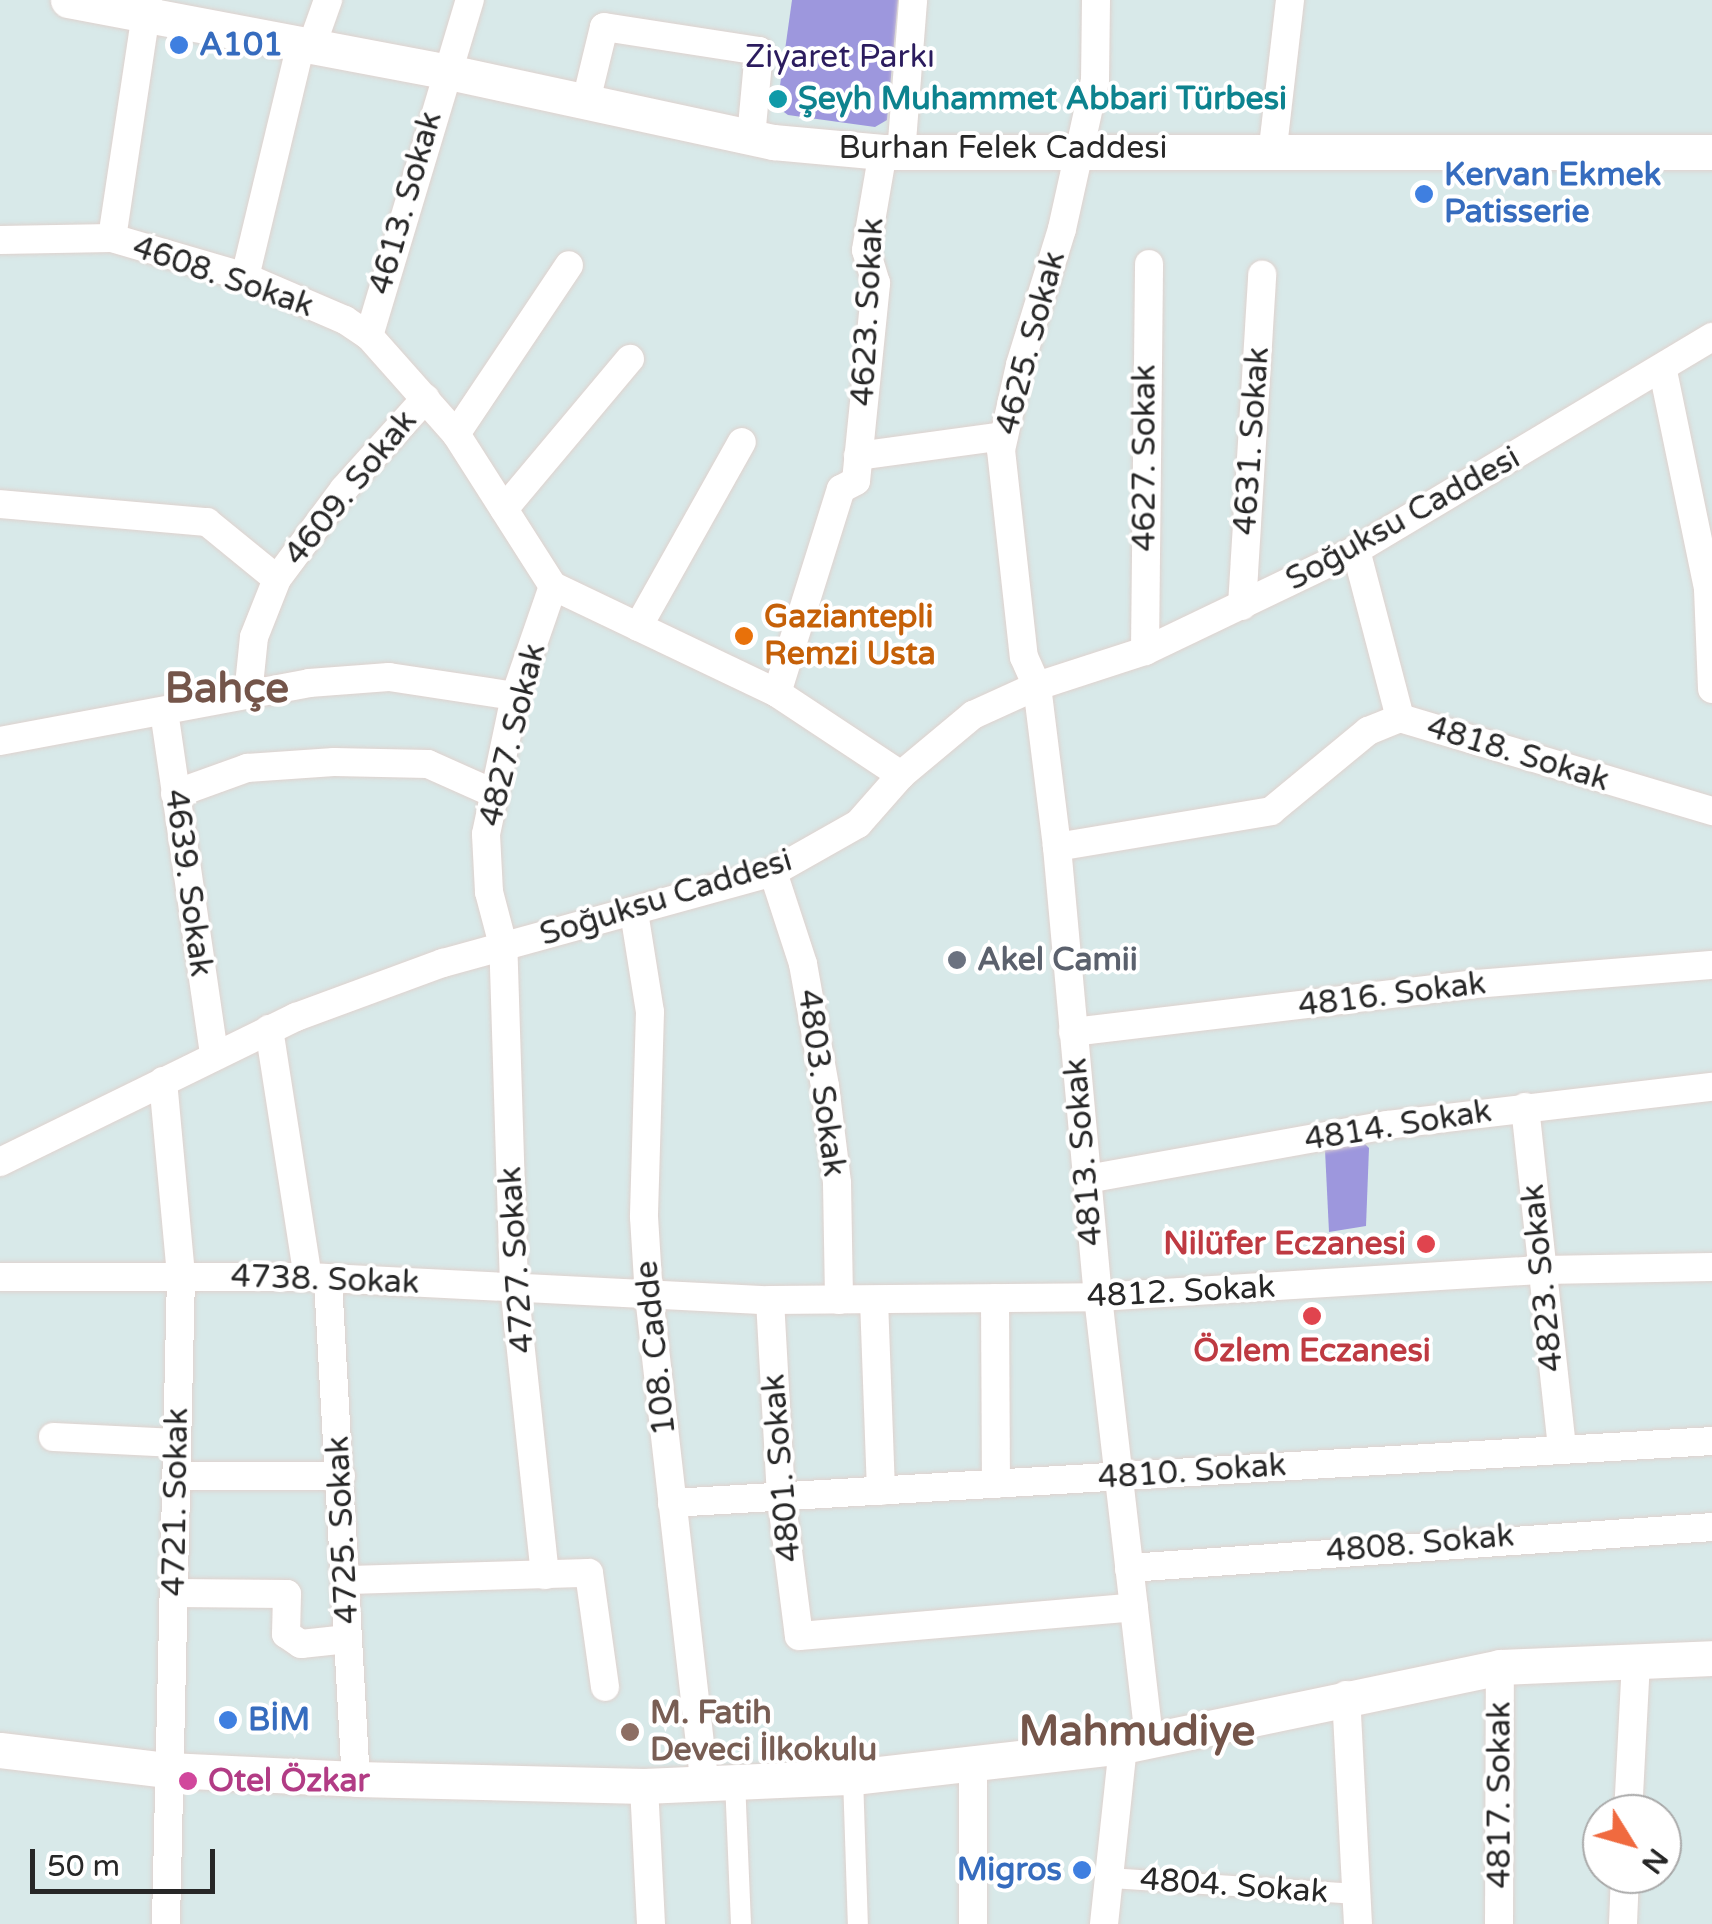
<!DOCTYPE html>
<meta charset="utf-8">
<style>
body{margin:0}
#map{position:relative;width:1712px;height:1924px;overflow:hidden;background:#d8e9e9;font-family:"Varela Round",sans-serif}
div>[style]{position:absolute}
.green>*{inset:0;background:#9d97dd}
.roads{filter:drop-shadow(0 0 2px #dfd2ce) drop-shadow(0 0 2px #dfd2ce)}
.pedestrian>*{height:20px;margin:-10px;padding:0 10px;transform-origin:10px;border-radius:10px;background:#fff}
.minor>*{height:28px;margin:-14px;padding:0 14px;transform-origin:14px;border-radius:14px;background:#fff}
.tertiary>*{height:35px;margin:-17.5px;padding:0 17.5px;transform-origin:17.5px;border-radius:17.5px;background:#fff}
.dots>*{width:28px;height:28px;translate:-50% -50%;box-sizing:border-box;border:5px solid #fff;border-radius:50%}
span{translate:-50% -50%;white-space:nowrap;text-align:center;line-height:1.15;-webkit-text-stroke:8px #fff;paint-order:stroke}
.shop-label{font-size:32px;color:#366cbe;font-weight:700}
.left{translate:0 -50%;text-align:left}
.right{translate:-100% -50%;text-align:right}
.park-label{font-size:32px;color:#2b1c5e}
.culture-label{font-size:32px;color:#0d838f;font-weight:700}
.street-label{font-size:32px;color:#272727}
.food-label{font-size:32px;color:#c56008;font-weight:700}
.worship-label{font-size:32px;color:#5b616d;font-weight:700}
.health-label{font-size:32px;color:#be3a42;font-weight:700}
.education-label{font-size:32px;color:#785e54;font-weight:700}
.hotel-label{font-size:32px;color:#b23c85;font-weight:700}
.district-label{font-size:42px;color:#74554a;font-weight:700}
.north{position:absolute;left:1582px;top:1794px;width:100px;height:100px;box-sizing:border-box;background:#fff;border:2px solid #a9a9a9;border-radius:50%;rotate:127deg;font-size:28px;font-weight:700;line-height:40px;text-align:center;color:#272727}
.north::after{content:'';display:block;margin:auto;width:35px;height:45px;background:#f06a3f;clip-path:polygon(50% 0,100% 100%,50% 72%,0 100%)}
.scale{position:absolute;left:30px;top:1849px;width:185px;height:45px;box-sizing:border-box;border:5px solid #272727;border-top:0;padding-left:12px;font-size:30px;line-height:35px;white-space:nowrap;color:#272727;-webkit-text-stroke:8px #fff;paint-order:stroke}
</style>
<div id="map">
<div class="green">
<i style="clip-path:polygon(792px 0,898px 0,887px 120px,875px 127px,788px 115px,777px 107px)"></i>
<i style="clip-path:polygon(1363px 1142px,1369px 1148px,1366px 1226px,1329px 1232px,1325px 1150px)"></i>
</div>
<div class="roads">
<div class="pedestrian">
<i style="left:853px;top:1777px;width:147px;rotate:88.1deg"></i>
<i style="left:735px;top:1781px;width:143px;rotate:87.6deg"></i>
<i style="left:1110px;top:1878px;width:249px;rotate:3.7deg"></i>
</div>
<div class="minor">
<i style="left:1096px;top:0;width:80px;rotate:90.7deg"></i>
<i style="left:1095px;top:80px;width:153px;rotate:102.5deg"></i>
<i style="left:1062px;top:229px;width:142px;rotate:107.2deg"></i>
<i style="left:1020px;top:365px;width:87px;rotate:102.6deg"></i>
<i style="left:1001px;top:450px;width:208px;rotate:83.7deg"></i>
<i style="left:1024px;top:657px;width:32px;rotate:66deg"></i>
<i style="left:1037px;top:686px;width:162px;rotate:82.9deg"></i>
<i style="left:1057px;top:847px;width:452px;rotate:84.8deg"></i>
<i style="left:1098px;top:1297px;width:443px;rotate:83.4deg"></i>
<i style="left:312px;top:45px;width:48px;rotate:-70.4deg"></i>
<i style="left:586px;top:101px;width:76px;rotate:-76.3deg"></i>
<i style="left:604px;top:27px;width:157px;rotate:8.8deg"></i>
<i style="left:759px;top:51px;width:86px;rotate:95.3deg"></i>
<i style="left:1273px;top:147px;width:148px;rotate:-83.4deg"></i>
<i style="left:901px;top:154px;width:154px;rotate:-85.5deg"></i>
<i style="left:112px;top:238px;width:241px;rotate:-81.4deg"></i>
<i style="left:0;top:240px;width:112px;rotate:-1deg"></i>
<i style="left:112px;top:238px;width:139px;rotate:16.3deg"></i>
<i style="left:245px;top:277px;width:109px;rotate:23.3deg"></i>
<i style="left:345px;top:320px;width:29px;rotate:34deg"></i>
<i style="left:369px;top:336px;width:131px;rotate:48.4deg"></i>
<i style="left:456px;top:434px;width:180px;rotate:57.5deg"></i>
<i style="left:245px;top:277px;width:241px;rotate:-76.5deg"></i>
<i style="left:369px;top:336px;width:351px;rotate:-73.3deg"></i>
<i style="left:1663px;top:371px;width:223px;rotate:78.3deg"></i>
<i style="left:1708px;top:589px;width:100px;rotate:87.7deg"></i>
<i style="left:456px;top:434px;width:203px;rotate:-56.2deg"></i>
<i style="left:858px;top:456px;width:147px;rotate:-7.8deg"></i>
<i style="left:0;top:504px;width:208px;rotate:5deg"></i>
<i style="left:207px;top:522px;width:90px;rotate:39.2deg"></i>
<i style="left:504px;top:509px;width:196px;rotate:-50deg"></i>
<i style="left:1356px;top:550px;width:174px;rotate:75.3deg"></i>
<i style="left:553px;top:586px;width:248px;rotate:25.5deg"></i>
<i style="left:777px;top:693px;width:149px;rotate:33.5deg"></i>
<i style="left:1242px;top:606px;width:332px;rotate:-86.5deg"></i>
<i style="left:638px;top:627px;width:212px;rotate:-60.7deg"></i>
<i style="left:1145px;top:651px;width:387px;rotate:-89.4deg"></i>
<i style="left:777px;top:693px;width:214px;rotate:-72.6deg"></i>
<i style="left:841px;top:489px;width:17px;rotate:-28deg"></i>
<i style="left:856px;top:481px;width:199px;rotate:-84.2deg"></i>
<i style="left:876px;top:283px;width:34px;rotate:-107deg"></i>
<i style="left:866px;top:250px;width:99px;rotate:-80.2deg"></i>
<i style="left:248px;top:695px;width:58px;rotate:-84.1deg"></i>
<i style="left:254px;top:637px;width:62px;rotate:-68.4deg"></i>
<i style="left:277px;top:579px;width:112px;rotate:-53.3deg"></i>
<i style="left:344px;top:489px;width:122px;rotate:-48deg"></i>
<i style="left:164px;top:711px;width:348px;rotate:81.7deg"></i>
<i style="left:0;top:741px;width:314px;rotate:-10.6deg"></i>
<i style="left:309px;top:683px;width:80px;rotate:-4.3deg"></i>
<i style="left:389px;top:677px;width:127px;rotate:8.6deg"></i>
<i style="left:175px;top:794px;width:77px;rotate:-19.9deg"></i>
<i style="left:247px;top:768px;width:87px;rotate:-3.9deg"></i>
<i style="left:334px;top:762px;width:94px;rotate:1.2deg"></i>
<i style="left:428px;top:764px;width:73px;rotate:24.1deg"></i>
<i style="left:1057px;top:847px;width:217px;rotate:-9.5deg"></i>
<i style="left:1271px;top:811px;width:126px;rotate:-39.5deg"></i>
<i style="left:1368px;top:731px;width:35px;rotate:-22deg"></i>
<i style="left:1400px;top:718px;width:326px;rotate:16.6deg"></i>
<i style="left:773px;top:872px;width:97px;rotate:71.9deg"></i>
<i style="left:803px;top:964px;width:124px;rotate:79.8deg"></i>
<i style="left:825px;top:1086px;width:98px;rotate:82.9deg"></i>
<i style="left:837px;top:1183px;width:117px;rotate:89deg"></i>
<i style="left:634px;top:912px;width:101px;rotate:80.9deg"></i>
<i style="left:650px;top:1012px;width:205px;rotate:91.7deg"></i>
<i style="left:644px;top:1217px;width:79px;rotate:86.4deg"></i>
<i style="left:649px;top:1296px;width:489px;rotate:83.5deg"></i>
<i style="left:269px;top:1029px;width:251px;rotate:81.1deg"></i>
<i style="left:1073px;top:1032px;width:405px;rotate:-6.8deg"></i>
<i style="left:1475px;top:984px;width:238px;rotate:-4.6deg"></i>
<i style="left:163px;top:1081px;width:196px;rotate:84.7deg"></i>
<i style="left:181px;top:1276px;width:648px;rotate:91.33deg"></i>
<i style="left:1525px;top:1107px;width:344px;rotate:83.8deg"></i>
<i style="left:0;top:1162px;width:330px;rotate:-26.1deg"></i>
<i style="left:296px;top:1017px;width:157px;rotate:-20.2deg"></i>
<i style="left:443px;top:963px;width:342px;rotate:-15.4deg"></i>
<i style="left:773px;top:872px;width:98px;rotate:-29.5deg"></i>
<i style="left:858px;top:824px;width:65px;rotate:-48.7deg"></i>
<i style="left:901px;top:775px;width:94px;rotate:-39.8deg"></i>
<i style="left:973px;top:715px;width:70px;rotate:-24.4deg"></i>
<i style="left:1037px;top:686px;width:114px;rotate:-18deg"></i>
<i style="left:1145px;top:651px;width:234px;rotate:-25.6deg"></i>
<i style="left:1356px;top:550px;width:415px;rotate:-30.9deg"></i>
<i style="left:1087px;top:1179px;width:305px;rotate:-10.2deg"></i>
<i style="left:1387px;top:1125px;width:327px;rotate:-6.7deg"></i>
<i style="left:0;top:1277px;width:308px"></i>
<i style="left:308px;top:1277px;width:463px;rotate:2.9deg"></i>
<i style="left:770px;top:1300px;width:328px;rotate:-0.5deg"></i>
<i style="left:1098px;top:1297px;width:446px;rotate:-3.5deg"></i>
<i style="left:1543px;top:1270px;width:169px;rotate:-1deg"></i>
<i style="left:328px;top:1281px;width:499px;rotate:86.8deg"></i>
<i style="left:995px;top:1298px;width:186px;rotate:89.7deg"></i>
<i style="left:770px;top:1300px;width:196px;rotate:86.8deg"></i>
<i style="left:781px;top:1496px;width:141px;rotate:82.7deg"></i>
<i style="left:799px;top:1636px;width:336px;rotate:-4.9deg"></i>
<i style="left:874px;top:1300px;width:191px;rotate:87.9deg"></i>
<i style="left:53px;top:1437px;width:124px;rotate:2.8deg"></i>
<i style="left:176px;top:1476px;width:165px"></i>
<i style="left:672px;top:1503px;width:1042px;rotate:-3.41deg"></i>
<i style="left:1129px;top:1568px;width:584px;rotate:-4.02deg"></i>
<i style="left:545px;top:1575px;width:291px;rotate:-96.1deg"></i>
<i style="left:514px;top:1286px;width:341px;rotate:-91.8deg"></i>
<i style="left:503px;top:945px;width:55px;rotate:-104.8deg"></i>
<i style="left:489px;top:892px;width:58px;rotate:-93deg"></i>
<i style="left:486px;top:834px;width:141px;rotate:-78.1deg"></i>
<i style="left:515px;top:696px;width:116px;rotate:-70.9deg"></i>
<i style="left:349px;top:1580px;width:240px;rotate:-1.7deg"></i>
<i style="left:589px;top:1573px;width:115px;rotate:82deg"></i>
<i style="left:175px;top:1593px;width:112px;rotate:0.5deg"></i>
<i style="left:287px;top:1594px;width:40px;rotate:91.4deg"></i>
<i style="left:286px;top:1634px;width:18px;rotate:34deg"></i>
<i style="left:301px;top:1644px;width:47px;rotate:-6.1deg"></i>
<i style="left:1346px;top:1695px;width:229px;rotate:87deg"></i>
<i style="left:644px;top:1786px;width:138px;rotate:87.1deg"></i>
<i style="left:1628px;top:1814px;width:155px;rotate:-87deg"></i>
<i style="left:973px;top:1924px;width:159px;rotate:-90deg"></i>
<i style="left:1104px;top:1924px;width:179px;rotate:-83.9deg"></i>
<i style="left:1499px;top:1924px;width:257px;rotate:-89.8deg"></i>
<i style="left:1623px;top:1924px;width:50px;rotate:-87.7deg"></i>
</div>
<div class="tertiary">
<i style="left:68px;top:0;width:383px;rotate:10.7deg"></i>
<i style="left:444px;top:71px;width:337px;rotate:12.2deg"></i>
<i style="left:773px;top:142px;width:110px;rotate:5.2deg"></i>
<i style="left:883px;top:152px;width:829px"></i>
<i style="left:0;top:1750px;width:169px;rotate:6.8deg"></i>
<i style="left:168px;top:1770px;width:188px;rotate:2.7deg"></i>
<i style="left:356px;top:1779px;width:288px;rotate:1.4deg"></i>
<i style="left:644px;top:1786px;width:209px;rotate:-2.5deg"></i>
<i style="left:853px;top:1777px;width:272px;rotate:-6.5deg"></i>
<i style="left:1123px;top:1746px;width:385px;rotate:-11.8deg"></i>
<i style="left:1500px;top:1667px;width:212px;rotate:-2.4deg"></i>
</div>
</div>
<div class="dots">
<i style="left:179px;top:45px;background:#3f7fe0"></i>
<i style="left:778px;top:99px;background:#0f9aa8"></i>
<i style="left:1424px;top:194px;background:#3f7fe0"></i>
<i style="left:744px;top:636px;background:#e8710a"></i>
<i style="left:957px;top:960px;background:#6b7280"></i>
<i style="left:1426px;top:1244px;background:#e0444e"></i>
<i style="left:1312px;top:1316px;background:#e0444e"></i>
<i style="left:228px;top:1720px;background:#3f7fe0"></i>
<i style="left:630px;top:1732px;background:#8d6e63"></i>
<i style="left:188px;top:1781px;background:#d1479c"></i>
<i style="left:1082px;top:1870px;background:#3f7fe0"></i>
</div>
<div class="shop-label">
<span class="left" style="left:199px;top:45px">A101</span>
<span class="left" style="left:1444px;top:194px">Kervan Ekmek<br>Patisserie</span>
<span class="left" style="left:248px;top:1720px">BİM</span>
<span class="right" style="left:1062px;top:1870px">Migros</span>
</div>
<div class="park-label">
<span style="left:840px;top:57px">Ziyaret Parkı</span>
</div>
<div class="culture-label">
<span class="left" style="left:798px;top:99px">Şeyh Muhammet Abbari Türbesi</span>
</div>
<div class="street-label">
<span style="left:1003px;top:148px">Burhan Felek Caddesi</span>
<span style="left:406px;top:203px;rotate:-74deg">4613. Sokak</span>
<span style="left:223px;top:277px;rotate:19deg">4608. Sokak</span>
<span style="left:868px;top:312px;rotate:-87deg">4623. Sokak</span>
<span style="left:1031px;top:343px;rotate:-75deg">4625. Sokak</span>
<span style="left:1252px;top:441px;rotate:-86deg">4631. Sokak</span>
<span style="left:1145px;top:458px;rotate:-90deg">4627. Sokak</span>
<span style="left:351px;top:488px;rotate:-51deg">4609. Sokak</span>
<span style="left:1403px;top:519px;rotate:-29deg">Soğuksu Caddesi</span>
<span style="left:513px;top:735px;rotate:-76deg">4827. Sokak</span>
<span style="left:1518px;top:754px;rotate:17deg">4818. Sokak</span>
<span style="left:188px;top:883px;rotate:82deg">4639. Sokak</span>
<span style="left:666px;top:898px;rotate:-17deg">Soğuksu Caddesi</span>
<span style="left:1392px;top:995px;rotate:-7deg">4816. Sokak</span>
<span style="left:821px;top:1083px;rotate:82deg">4803. Sokak</span>
<span style="left:1398px;top:1126px;rotate:-9deg">4814. Sokak</span>
<span style="left:1084px;top:1152px;rotate:-95deg">4813. Sokak</span>
<span style="left:517px;top:1260px;rotate:-94deg">4727. Sokak</span>
<span style="left:1543px;top:1278px;rotate:-96deg">4823. Sokak</span>
<span style="left:325px;top:1280px;rotate:2deg">4738. Sokak</span>
<span style="left:1181px;top:1292px;rotate:-3deg">4812. Sokak</span>
<span style="left:656px;top:1348px;rotate:-96deg">108. Cadde</span>
<span style="left:782px;top:1468px;rotate:-95deg">4801. Sokak</span>
<span style="left:1192px;top:1472px;rotate:-4deg">4810. Sokak</span>
<span style="left:176px;top:1502px;rotate:-89deg">4721. Sokak</span>
<span style="left:343px;top:1530px;rotate:-93deg">4725. Sokak</span>
<span style="left:1420px;top:1544px;rotate:-5deg">4808. Sokak</span>
<span style="left:1500px;top:1795px;rotate:-90deg">4817. Sokak</span>
<span style="left:1234px;top:1886px;rotate:4deg">4804. Sokak</span>
</div>
<div class="food-label">
<span class="left" style="left:764px;top:636px">Gaziantepli<br>Remzi Usta</span>
</div>
<div class="worship-label">
<span class="left" style="left:977px;top:960px">Akel Camii</span>
</div>
<div class="health-label">
<span class="right" style="left:1406px;top:1244px">Nilüfer Eczanesi</span>
<span style="left:1312px;top:1351px">Özlem Eczanesi</span>
</div>
<div class="education-label">
<span class="left" style="left:650px;top:1732px">M. Fatih<br>Deveci İlkokulu</span>
</div>
<div class="hotel-label">
<span class="left" style="left:208px;top:1781px">Otel Özkar</span>
</div>
<div class="district-label">
<span style="left:227px;top:689px">Bahçe</span>
<span style="left:1137px;top:1732px">Mahmudiye</span>
</div>
<div class="north">N</div>
<div class="scale">50 m</div>
</div>
